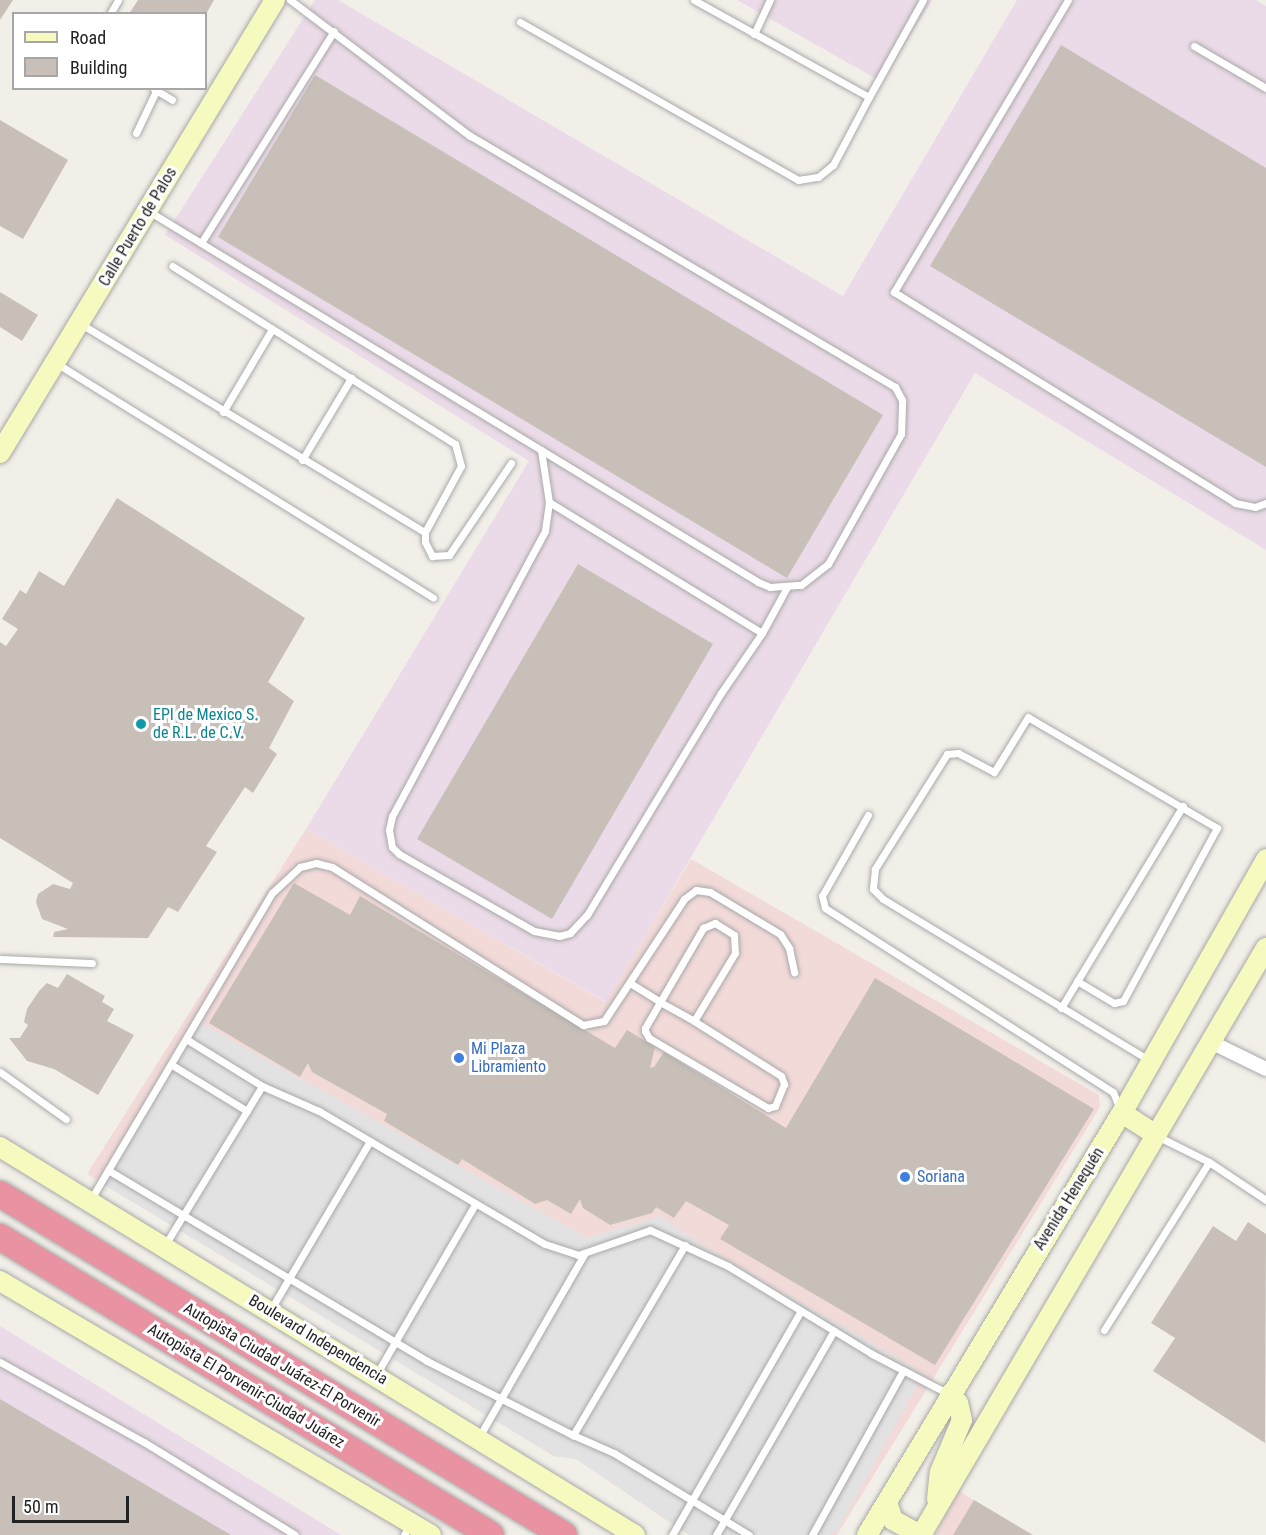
<!DOCTYPE html>
<meta charset="utf-8">
<style>
body{margin:0}
#map{position:relative;width:1266px;height:1535px;overflow:hidden;background:#f2efe9;font-family:"Roboto Condensed",sans-serif}
div>[style]{position:absolute}
.commercial>*{inset:0;background:#f2dad9}
.industrial>*{inset:0;background:#ebdbe8}
.parking>*{inset:0;background:#e2e2e2}
.building>*{inset:0;background:#c7bfb8}
.roads{filter:drop-shadow(0 0 2px #a9a9a9) drop-shadow(0 0 2px #a9a9a9)}
.lane>*{height:7px;margin:-3.5px;padding:0 3.5px;transform-origin:3.5px;border-radius:3.5px;background:#fff}
.street>*{height:14px;margin:-7px;padding:0 7px;transform-origin:7px;border-radius:7px;background:#fff}
.secondary>*{height:20px;margin:-10px;padding:0 10px;transform-origin:10px;border-radius:10px;background:#f7fabf}
.highway>*{height:26px;margin:-13px;padding:0 13px;transform-origin:13px;border-radius:13px;background:#e892a2}
.dots>*{width:16px;height:16px;translate:-50% -50%;box-sizing:border-box;border:3px solid #fff;border-radius:50%}
span{translate:-50% -50%;white-space:nowrap;text-align:center;line-height:1.15;-webkit-text-stroke:6px #fff;paint-order:stroke}
.street-label{font-size:16px;color:#222}
.culture-label{font-size:16px;color:#0d838f}
.left{translate:0 -50%;text-align:left}
.shop-label{font-size:16px;color:#366cbe}
.legend{position:absolute;left:12px;top:12px;width:195px;height:78px;box-sizing:border-box;background:#fff;border:2px solid #a7a7a7;margin:0;padding:8px 10px;list-style:none;font-size:18px;color:#222}
.legend li{display:flex;align-items:center;gap:12px;height:30px}
.legend b{width:30px;border:2px solid #a7a7a7}
.scale{position:absolute;left:12px;top:1496px;width:117px;height:27px;box-sizing:border-box;border:3px solid #222;border-top:0;padding-left:8px;font-size:18px;line-height:21px;white-space:nowrap;color:#222;-webkit-text-stroke:4px #fff;paint-order:stroke}
</style>
<div id="map">
<div class="commercial">
<i style="clip-path:polygon(306px 829px,605px 1002px,691px 859px,1099px 1095px,1100px 1107px,837px 1535px,689px 1535px,576px 1459px,554px 1456px,87px 1174px)"></i>
<i style="clip-path:polygon(959px 1491px,1030px 1535px,935px 1535px)"></i>
</div>
<div class="industrial">
<i style="clip-path:polygon(315px 0,338px 0,843px 296px,1017px 0,1256px 0,1266px 6px,1266px 550px,975px 373px,606px 1002px,306px 829px,529px 461px,165px 235px)"></i>
<i style="clip-path:polygon(737px 0,932px 0,882px 82px)"></i>
<i style="clip-path:polygon(0 1326px,341px 1535px,0 1535px)"></i>
</div>
<div class="parking">
<i style="clip-path:polygon(197px 1021px,588px 1238px,660px 1216px,714px 1252px,924px 1373px,838px 1529px,830px 1535px,689px 1535px,576px 1459px,554px 1456px,101px 1183px)"></i>
</div>
<div class="building">
<i style="clip-path:polygon(0 0,13px 0,0 20px)"></i>
<i style="clip-path:polygon(138px 0,214px 0,206px 14px,129px 14px)"></i>
<i style="clip-path:polygon(1061px 45px,1266px 168px,1266px 467px,930px 266px)"></i>
<i style="clip-path:polygon(315px 75px,883px 415px,787px 578px,218px 237px)"></i>
<i style="clip-path:polygon(0 120px,68px 160px,23px 239px,0 226px)"></i>
<i style="clip-path:polygon(0 292px,38px 315px,22px 341px,0 327px)"></i>
<i style="clip-path:polygon(117px 498px,305px 618px,268px 682px,294px 701px,269px 748px,277px 754px,253px 793px,245px 787px,206px 846px,217px 852px,178px 912px,168px 907px,148px 938px,53px 937px,54px 932px,68px 929px,42px 919px,36px 902px,38px 894px,53px 884px,70px 889px,73px 883px,0 838px,0 642px,6px 646px,18px 629px,2px 619px,20px 590px,26px 594px,39px 571px,64px 586px)"></i>
<i style="clip-path:polygon(578px 564px,713px 644px,552px 919px,417px 839px)"></i>
<i style="clip-path:polygon(294px 883px,350px 915px,360px 896px,615px 1048px,627px 1030px,655px 1047px,650px 1068px,654px 1067px,664px 1052px,786px 1128px,875px 978px,1094px 1109px,935px 1365px,720px 1239px,729px 1225px,686px 1201px,674px 1218px,656px 1207px,652px 1213px,610px 1225px,583px 1208px,580px 1199px,571px 1214px,547px 1200px,535px 1204px,462px 1159px,458px 1165px,384px 1121px,387px 1114px,312px 1072px,308px 1063px,300px 1077px,209px 1023px)"></i>
<i style="clip-path:polygon(67px 974px,105px 996px,102px 1002px,114px 1009px,107px 1021px,134px 1035px,98px 1095px,54px 1069px,27px 1061px,9px 1038px,20px 1038px,28px 1025px,24px 1022px,27px 1009px,39px 991px,47px 983px,58px 988px)"></i>
<i style="clip-path:polygon(1248px 1222px,1266px 1234px,1265px 1443px,1153px 1371px,1175px 1338px,1151px 1323px,1213px 1226px,1236px 1241px)"></i>
<i style="clip-path:polygon(0 1399px,231px 1535px,0 1535px)"></i>
<i style="clip-path:polygon(974px 1500px,1033px 1535px,953px 1535px)"></i>
</div>
<div class="roads">
<div class="lane">
<i style="left:694px;top:0;width:200px;rotate:29deg"></i>
<i style="left:869px;top:97px;width:111px;rotate:-60.9deg"></i>
<i style="left:1068px;top:0;width:340px;rotate:120.8deg"></i>
<i style="left:894px;top:292px;width:401px;rotate:31.7deg"></i>
<i style="left:1235px;top:503px;width:20px;rotate:11deg"></i>
<i style="left:1255px;top:507px;width:12px;rotate:-20deg"></i>
<i style="left:110px;top:14px;width:16px;rotate:-60deg"></i>
<i style="left:520px;top:22px;width:320px;rotate:29.6deg"></i>
<i style="left:798px;top:180px;width:20px;rotate:-9deg"></i>
<i style="left:818px;top:177px;width:19px;rotate:-39deg"></i>
<i style="left:833px;top:165px;width:77px;rotate:-62.1deg"></i>
<i style="left:754px;top:34px;width:38px;rotate:-65deg"></i>
<i style="left:1194px;top:46px;width:83px;rotate:30.3deg"></i>
<i style="left:154px;top:89px;width:21px;rotate:31deg"></i>
<i style="left:136px;top:133px;width:47px;rotate:-64.5deg"></i>
<i style="left:150px;top:212px;width:712px;rotate:31.32deg"></i>
<i style="left:758px;top:582px;width:13px;rotate:23deg"></i>
<i style="left:770px;top:587px;width:31px;rotate:-4deg"></i>
<i style="left:801px;top:585px;width:34px;rotate:-38deg"></i>
<i style="left:828px;top:564px;width:149px;rotate:-60.7deg"></i>
<i style="left:901px;top:434px;width:34px;rotate:-88deg"></i>
<i style="left:902px;top:400px;width:15px;rotate:-118deg"></i>
<i style="left:895px;top:387px;width:494px;rotate:-149.4deg"></i>
<i style="left:470px;top:136px;width:226px;rotate:-142.9deg"></i>
<i style="left:201px;top:243px;width:250px;rotate:-57.9deg"></i>
<i style="left:81px;top:324px;width:402px;rotate:31.2deg"></i>
<i style="left:425px;top:532px;width:75px;rotate:-61.4deg"></i>
<i style="left:461px;top:466px;width:23px;rotate:-105deg"></i>
<i style="left:455px;top:444px;width:334px;rotate:-147.8deg"></i>
<i style="left:56px;top:363px;width:444px;rotate:31.9deg"></i>
<i style="left:223px;top:412px;width:96px;rotate:-59.4deg"></i>
<i style="left:541px;top:450px;width:53px;rotate:81.3deg"></i>
<i style="left:549px;top:502px;width:29px;rotate:98deg"></i>
<i style="left:545px;top:531px;width:323px;rotate:118.2deg"></i>
<i style="left:392px;top:816px;width:14px;rotate:102deg"></i>
<i style="left:389px;top:830px;width:17px;rotate:80deg"></i>
<i style="left:392px;top:847px;width:10px;rotate:45deg"></i>
<i style="left:399px;top:854px;width:155px;rotate:29.7deg"></i>
<i style="left:534px;top:931px;width:25px;rotate:11deg"></i>
<i style="left:559px;top:936px;width:11px;rotate:-15deg"></i>
<i style="left:570px;top:933px;width:25px;rotate:-47deg"></i>
<i style="left:587px;top:915px;width:259px;rotate:-58.9deg"></i>
<i style="left:721px;top:693px;width:73px;rotate:-55.7deg"></i>
<i style="left:762px;top:633px;width:52px;rotate:-61.5deg"></i>
<i style="left:302px;top:460px;width:96px;rotate:-59.1deg"></i>
<i style="left:549px;top:502px;width:250px;rotate:31.6deg"></i>
<i style="left:425px;top:532px;width:10px;rotate:90deg"></i>
<i style="left:425px;top:542px;width:16px;rotate:63deg"></i>
<i style="left:432px;top:556px;width:17px;rotate:-3deg"></i>
<i style="left:449px;top:555px;width:111px;rotate:-56deg"></i>
<i style="left:868px;top:815px;width:93px;rotate:119.6deg"></i>
<i style="left:822px;top:896px;width:12px;rotate:76deg"></i>
<i style="left:825px;top:908px;width:342px;rotate:32.6deg"></i>
<i style="left:1113px;top:1092px;width:18px;rotate:68deg"></i>
<i style="left:0;top:959px;width:92px;rotate:2.5deg"></i>
<i style="left:1077px;top:981px;width:43px;rotate:30.7deg"></i>
<i style="left:1114px;top:1003px;width:9px;rotate:-13deg"></i>
<i style="left:1123px;top:1001px;width:197px;rotate:-61.5deg"></i>
<i style="left:1217px;top:828px;width:219px;rotate:-149.6deg"></i>
<i style="left:1028px;top:717px;width:65px;rotate:121.7deg"></i>
<i style="left:994px;top:772px;width:41px;rotate:-152.2deg"></i>
<i style="left:958px;top:753px;width:11px;rotate:175deg"></i>
<i style="left:947px;top:754px;width:136px;rotate:122.1deg"></i>
<i style="left:875px;top:869px;width:20px;rotate:96deg"></i>
<i style="left:873px;top:889px;width:14px;rotate:45deg"></i>
<i style="left:883px;top:899px;width:312px;rotate:31.2deg"></i>
<i style="left:630px;top:983px;width:36px;rotate:32deg"></i>
<i style="left:660px;top:1002px;width:39px;rotate:29deg"></i>
<i style="left:694px;top:1021px;width:103px;rotate:32.3deg"></i>
<i style="left:781px;top:1076px;width:9px;rotate:69deg"></i>
<i style="left:784px;top:1084px;width:24px;rotate:112deg"></i>
<i style="left:775px;top:1106px;width:7px;rotate:164deg"></i>
<i style="left:768px;top:1108px;width:138px;rotate:-149.5deg"></i>
<i style="left:649px;top:1038px;width:8px;rotate:-120deg"></i>
<i style="left:645px;top:1031px;width:3px;rotate:-90deg"></i>
<i style="left:645px;top:1028px;width:30px;rotate:-60deg"></i>
<i style="left:660px;top:1002px;width:86px;rotate:-59.8deg"></i>
<i style="left:703px;top:928px;width:13px;rotate:-23deg"></i>
<i style="left:715px;top:923px;width:22px;rotate:32deg"></i>
<i style="left:734px;top:935px;width:18px;rotate:87deg"></i>
<i style="left:735px;top:953px;width:79px;rotate:121.1deg"></i>
<i style="left:1061px;top:1008px;width:236px;rotate:-58.9deg"></i>
<i style="left:186px;top:1039px;width:89px;rotate:31.7deg"></i>
<i style="left:262px;top:1086px;width:62px;rotate:23.7deg"></i>
<i style="left:319px;top:1111px;width:262px;rotate:30.5deg"></i>
<i style="left:545px;top:1244px;width:35px;rotate:18deg"></i>
<i style="left:578px;top:1255px;width:76px;rotate:-19.1deg"></i>
<i style="left:650px;top:1230px;width:86px;rotate:24.8deg"></i>
<i style="left:728px;top:1266px;width:169px;rotate:31.4deg"></i>
<i style="left:872px;top:1354px;width:85px;rotate:27.5deg"></i>
<i style="left:172px;top:1065px;width:88px;rotate:31.5deg"></i>
<i style="left:0;top:1072px;width:81px;rotate:35.5deg"></i>
<i style="left:1157px;top:1136px;width:58px;rotate:26.6deg"></i>
<i style="left:1209px;top:1162px;width:69px;rotate:33.7deg"></i>
<i style="left:108px;top:1170px;width:372px;rotate:30.9deg"></i>
<i style="left:427px;top:1361px;width:164px;rotate:26.9deg"></i>
<i style="left:91px;top:1199px;width:356px;rotate:-59.4deg"></i>
<i style="left:272px;top:893px;width:38px;rotate:-43deg"></i>
<i style="left:300px;top:867px;width:16px;rotate:-14deg"></i>
<i style="left:316px;top:863px;width:16px;rotate:14deg"></i>
<i style="left:332px;top:867px;width:297px;rotate:32.2deg"></i>
<i style="left:583px;top:1025px;width:21px;rotate:-11deg"></i>
<i style="left:604px;top:1021px;width:146px;rotate:-56.7deg"></i>
<i style="left:684px;top:899px;width:15px;rotate:-37deg"></i>
<i style="left:696px;top:890px;width:14px;rotate:8deg"></i>
<i style="left:710px;top:892px;width:82px;rotate:31deg"></i>
<i style="left:780px;top:934px;width:17px;rotate:57deg"></i>
<i style="left:789px;top:948px;width:25px;rotate:78deg"></i>
<i style="left:165px;top:1245px;width:186px;rotate:-58.6deg"></i>
<i style="left:685px;top:1245px;width:221px;rotate:120.5deg"></i>
<i style="left:573px;top:1435px;width:45px;rotate:23.7deg"></i>
<i style="left:614px;top:1453px;width:158px;rotate:31.3deg"></i>
<i style="left:271px;top:1309px;width:195px;rotate:-59.5deg"></i>
<i style="left:1104px;top:1330px;width:198px;rotate:-58deg"></i>
<i style="left:0;top:1362px;width:165px;rotate:29.1deg"></i>
<i style="left:144px;top:1442px;width:177px;rotate:31.6deg"></i>
<i style="left:376px;top:1375px;width:198px;rotate:-59.9deg"></i>
<i style="left:479px;top:1437px;width:212px;rotate:-60.1deg"></i>
<i style="left:404px;top:1535px;width:13px;rotate:-61deg"></i>
<i style="left:672px;top:1535px;width:258px;rotate:-60.1deg"></i>
<i style="left:716px;top:1535px;width:236px;rotate:-60deg"></i>
<i style="left:812px;top:1535px;width:188px;rotate:-61deg"></i>
</div>
<div class="street">
<i style="left:1211px;top:1042px;width:61px;rotate:26.1deg"></i>
</div>
<div class="secondary">
<i style="left:0;top:453px;width:530px;rotate:-58.74deg"></i>
<i style="left:1122px;top:1113px;width:40px;rotate:32.9deg"></i>
<i style="left:0;top:1147px;width:744px;rotate:31.43deg"></i>
<i style="left:0;top:1281px;width:500px;rotate:30.51deg"></i>
<i style="left:937px;top:1499px;width:27px;rotate:-84deg"></i>
<i style="left:940px;top:1472px;width:56px;rotate:-67.1deg"></i>
<i style="left:962px;top:1420px;width:17px;rotate:-103deg"></i>
<i style="left:958px;top:1403px;width:12px;rotate:-132deg"></i>
<i style="left:887px;top:1502px;width:19px;rotate:72deg"></i>
<i style="left:893px;top:1520px;width:31px;rotate:29deg"></i>
<i style="left:867px;top:1535px;width:493px;rotate:-58.9deg"></i>
<i style="left:1122px;top:1113px;width:292px;rotate:-60.4deg"></i>
<i style="left:921px;top:1535px;width:681px;rotate:-59.56deg"></i>
</div>
<div class="highway">
<i style="left:0;top:1194px;width:659px;rotate:31.16deg"></i>
<i style="left:0;top:1237px;width:574px;rotate:31.25deg"></i>
</div>
</div>
<div class="dots">
<i style="left:141px;top:724px;background:#0f9aa8"></i>
<i style="left:459px;top:1058px;background:#3f7fe0"></i>
<i style="left:905px;top:1177px;background:#3f7fe0"></i>
</div>
<div class="street-label">
<span style="left:138px;top:227px;rotate:-59deg">Calle Puerto de Palos</span>
<span style="left:1069px;top:1199px;rotate:-58deg">Avenida Henequén</span>
<span style="left:318px;top:1340px;rotate:31deg">Boulevard Independencia</span>
<span style="left:282px;top:1365px;rotate:31deg">Autopista Ciudad Juárez-El Porvenir</span>
<span style="left:246px;top:1386px;rotate:31deg">Autopista El Porvenir-Ciudad Juárez</span>
</div>
<div class="culture-label">
<span class="left" style="left:153px;top:724px">EPI de Mexico S.<br>de R.L. de C.V.</span>
</div>
<div class="shop-label">
<span class="left" style="left:471px;top:1058px">Mi Plaza<br>Libramiento</span>
<span class="left" style="left:917px;top:1177px">Soriana</span>
</div>
<ul class="legend">
<li><b style="height:8px;background:#f7fabf"></b>Road</li>
<li><b style="height:16px;background:#c7bfb8"></b>Building</li>
</ul>
<div class="scale">50 m</div>
</div>
